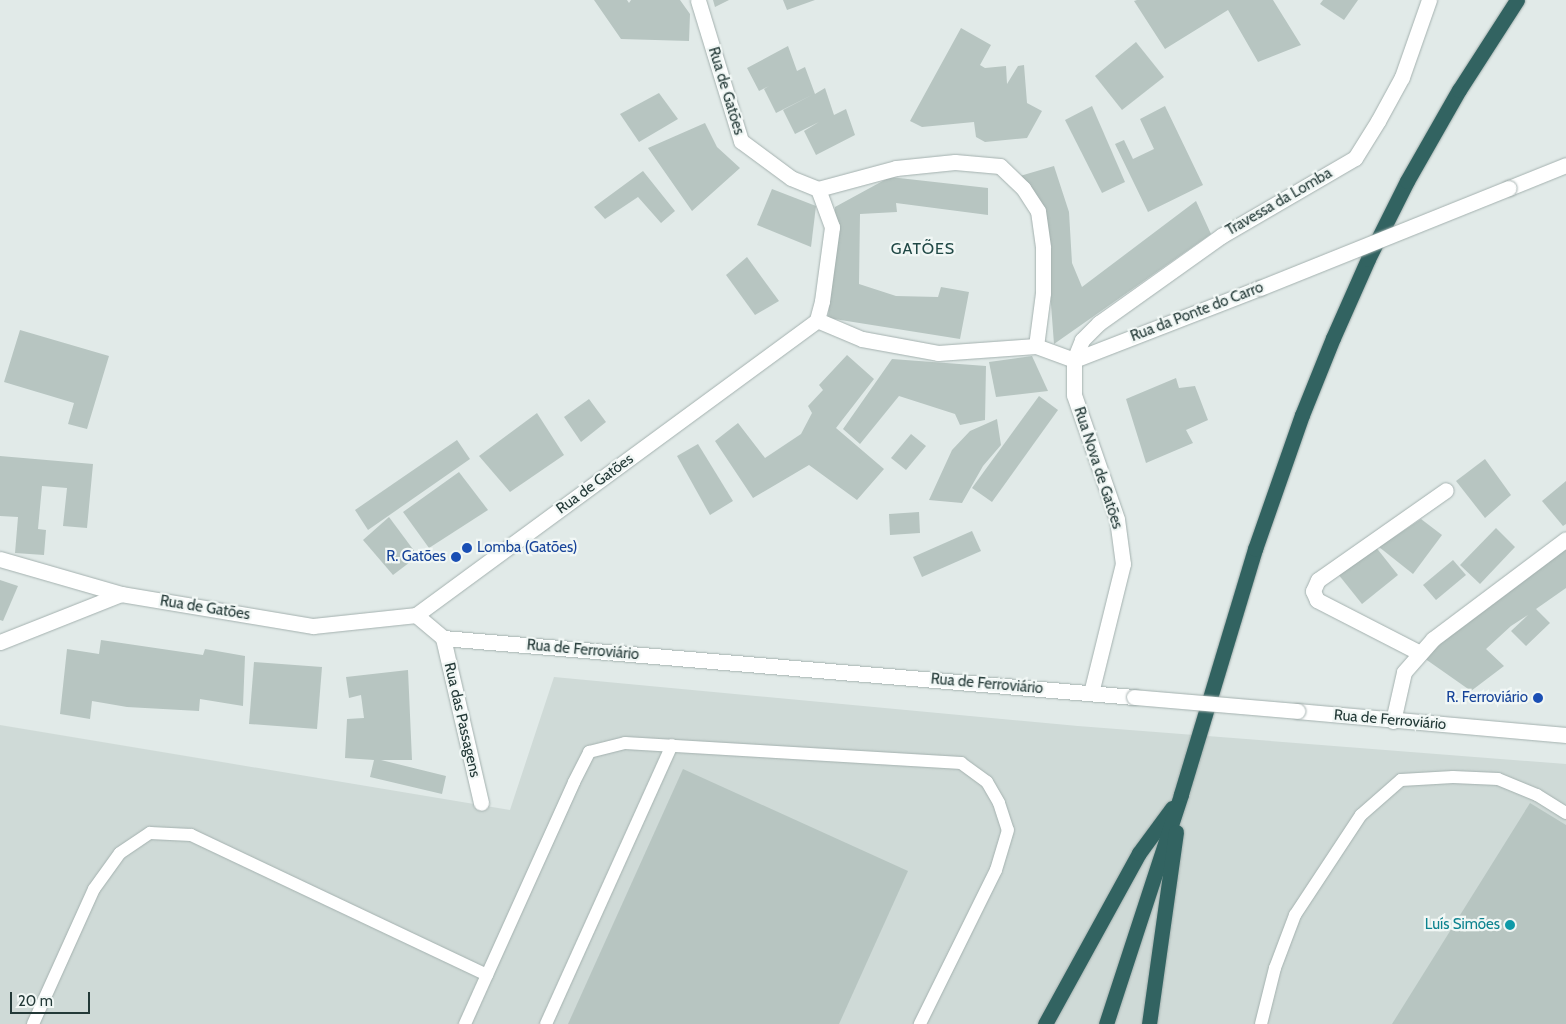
<!DOCTYPE html>
<meta charset="utf-8">
<style>
body{margin:0}
#map{position:relative;width:1566px;height:1024px;overflow:hidden;background:#e1eae8;font-family:Cabin,sans-serif}
div>[style]{position:absolute}
.built>*{inset:0;background:#cfdad7}
.building>*{inset:0;background:#b7c5c1}
.roads{filter:drop-shadow(0 0 1px #a4b1af) drop-shadow(0 0 1px #a4b1af)}
.lane>*{height:12px;margin:-6px;padding:0 6px;transform-origin:6px;border-radius:6px;background:#fff}
.street>*{height:15px;margin:-7.5px;padding:0 7.5px;transform-origin:7.5px;border-radius:7.5px;background:#fff}
.highway>*{height:15px;margin:-7.5px;padding:0 7.5px;transform-origin:7.5px;border-radius:7.5px;background:#326361}
.bridges{filter:drop-shadow(0 0 1px #a4b1af) drop-shadow(0 0 1px #a4b1af)}
.street-bridge>*{height:15px;margin:-7.5px;padding:0 7.5px;transform-origin:7.5px;border-radius:7.5px;background:#fff}
.dots>*{width:14px;height:14px;translate:-50% -50%;box-sizing:border-box;border:2px solid #f1f7f5;border-radius:50%}
span{translate:-50% -50%;white-space:nowrap;text-align:center;line-height:1.15;-webkit-text-stroke:4.5px #f1f7f5;paint-order:stroke}
.street-label{font-size:15px;color:#233937}
.transit-label{font-size:15px;color:#164399}
.left{translate:0 -50%;text-align:left}
.right{translate:-100% -50%;text-align:right}
.culture-label{font-size:15px;color:#0d838f}
.neighbourhood-label{font-size:16px;color:#214946;letter-spacing:1px}
.scale{position:absolute;left:10px;top:992px;width:80px;height:22px;box-sizing:border-box;border:2px solid #233937;border-top:0;padding-left:6px;font-size:15px;line-height:18px;white-space:nowrap;color:#233937;-webkit-text-stroke:4px #f1f7f5;paint-order:stroke}
</style>
<div id="map">
<div class="built">
<i style="clip-path:polygon(554px 677px,1078px 726px,1566px 764px,1566px 1024px,0 1024px,0 725px,510px 810px)"></i>
</div>
<div class="building">
<i style="clip-path:polygon(594px 0,627px 0,629px 3px,631px 0,680px 0,690px 14px,689px 41px,621px 39px)"></i>
<i style="clip-path:polygon(713px 0,729px 0,715px 7px)"></i>
<i style="clip-path:polygon(783px 0,815px 0,787px 10px)"></i>
<i style="clip-path:polygon(1137px 0,1273px 0,1301px 45px,1258px 62px,1228px 10px,1165px 49px,1134px 1px)"></i>
<i style="clip-path:polygon(1323px 0,1358px 0,1344px 20px,1320px 4px)"></i>
<i style="clip-path:polygon(961px 28px,991px 45px,980px 65px,985px 68px,1006px 66px,1007px 84px,1018px 66px,1024px 65px,1027px 103px,1042px 111px,1027px 138px,985px 142px,976px 137px,974px 122px,922px 127px,910px 121px)"></i>
<i style="clip-path:polygon(1136px 42px,1164px 77px,1122px 110px,1095px 76px)"></i>
<i style="clip-path:polygon(788px 46px,797px 71px,805px 67px,815px 94px,825px 88px,834px 115px,846px 109px,855px 135px,816px 155px,804px 131px,819px 122px,795px 134px,783px 110px,812px 95px,776px 113px,764px 89px,769px 86px,759px 91px,747px 68px)"></i>
<i style="clip-path:polygon(659px 93px,678px 119px,639px 142px,620px 114px)"></i>
<i style="clip-path:polygon(1092px 106px,1125px 182px,1102px 193px,1065px 120px)"></i>
<i style="clip-path:polygon(1165px 106px,1203px 185px,1148px 212px,1115px 144px,1124px 140px,1133px 159px,1154px 149px,1140px 119px)"></i>
<i style="clip-path:polygon(705px 123px,717px 147px,740px 168px,692px 211px,648px 148px)"></i>
<i style="clip-path:polygon(1054px 166px,1069px 212px,1072px 263px,1082px 287px,1196px 201px,1211px 234px,1054px 344px,1044px 212px,1020px 176px)"></i>
<i style="clip-path:polygon(643px 171px,675px 211px,661px 223px,638px 197px,605px 219px,594px 207px)"></i>
<i style="clip-path:polygon(890px 177px,988px 188px,988px 215px,896px 203px,897px 212px,860px 214px,859px 284px,896px 296px,938px 297px,941px 287px,969px 292px,960px 339px,828px 318px,835px 207px)"></i>
<i style="clip-path:polygon(772px 189px,816px 206px,811px 247px,757px 225px)"></i>
<i style="clip-path:polygon(747px 257px,779px 301px,755px 315px,726px 275px)"></i>
<i style="clip-path:polygon(20px 330px,109px 356px,87px 429px,68px 424px,74px 403px,4px 382px)"></i>
<i style="clip-path:polygon(847px 355px,874px 379px,836px 428px,884px 469px,857px 500px,809px 465px,753px 498px,715px 441px,738px 423px,765px 458px,801px 434px,812px 413px,808px 406px,823px 390px,819px 385px)"></i>
<i style="clip-path:polygon(1032px 356px,1048px 391px,996px 397px,989px 362px)"></i>
<i style="clip-path:polygon(892px 359px,986px 366px,985px 420px,960px 425px,955px 414px,899px 396px,860px 444px,843px 429px)"></i>
<i style="clip-path:polygon(1176px 378px,1179px 388px,1195px 386px,1208px 420px,1186px 430px,1193px 443px,1146px 463px,1126px 399px)"></i>
<i style="clip-path:polygon(1039px 396px,1058px 410px,992px 502px,972px 488px)"></i>
<i style="clip-path:polygon(589px 399px,606px 422px,581px 442px,564px 417px)"></i>
<i style="clip-path:polygon(537px 413px,564px 455px,510px 492px,479px 456px)"></i>
<i style="clip-path:polygon(997px 419px,1001px 445px,983px 466px,962px 503px,929px 500px,952px 450px,970px 431px)"></i>
<i style="clip-path:polygon(911px 434px,926px 446px,906px 470px,891px 458px)"></i>
<i style="clip-path:polygon(457px 440px,470px 459px,368px 530px,355px 510px)"></i>
<i style="clip-path:polygon(698px 444px,733px 501px,710px 515px,677px 456px)"></i>
<i style="clip-path:polygon(0 456px,93px 464px,87px 528px,63px 526px,67px 488px,42px 486px,38px 529px,46px 530px,44px 555px,15px 553px,18px 517px,0 516px)"></i>
<i style="clip-path:polygon(1485px 459px,1511px 495px,1485px 518px,1456px 481px)"></i>
<i style="clip-path:polygon(459px 472px,488px 510px,429px 548px,403px 512px)"></i>
<i style="clip-path:polygon(1566px 481px,1566px 524px,1563px 526px,1542px 501px)"></i>
<i style="clip-path:polygon(919px 512px,920px 533px,890px 535px,889px 514px)"></i>
<i style="clip-path:polygon(389px 517px,418px 556px,393px 575px,363px 540px)"></i>
<i style="clip-path:polygon(1421px 519px,1442px 535px,1413px 574px,1379px 547px)"></i>
<i style="clip-path:polygon(1496px 528px,1515px 547px,1480px 584px,1460px 565px)"></i>
<i style="clip-path:polygon(972px 531px,981px 551px,922px 577px,913px 557px)"></i>
<i style="clip-path:polygon(1375px 546px,1398px 575px,1362px 604px,1338px 574px)"></i>
<i style="clip-path:polygon(1566px 547px,1566px 588px,1536px 609px,1550px 623px,1526px 646px,1511px 631px,1528px 615px,1511px 626px,1486px 649px,1504px 666px,1471px 691px,1424px 658px,1462px 622px,1518px 585px)"></i>
<i style="clip-path:polygon(1453px 560px,1466px 575px,1436px 600px,1423px 585px)"></i>
<i style="clip-path:polygon(0 580px,18px 586px,3px 621px,0 620px)"></i>
<i style="clip-path:polygon(101px 640px,203px 655px,205px 649px,245px 656px,243px 706px,200px 699px,199px 711px,127px 707px,92px 701px,90px 719px,60px 714px,67px 649px,99px 654px)"></i>
<i style="clip-path:polygon(254px 662px,322px 667px,317px 729px,249px 724px)"></i>
<i style="clip-path:polygon(408px 670px,412px 760px,381px 760px,446px 776px,442px 794px,370px 777px,374px 760px,345px 758px,347px 719px,364px 718px,361px 695px,349px 698px,346px 677px)"></i>
<i style="clip-path:polygon(683px 769px,908px 871px,839px 1024px,568px 1024px)"></i>
<i style="clip-path:polygon(1530px 803px,1566px 825px,1566px 1024px,1392px 1024px)"></i>
</div>
<div class="roads">
<div class="lane">
<i style="left:487px;top:975px;width:212px;rotate:-65.7deg"></i>
<i style="left:574px;top:782px;width:34px;rotate:-63deg"></i>
<i style="left:589px;top:752px;width:37px;rotate:-14deg"></i>
<i style="left:625px;top:743px;width:337px;rotate:3.4deg"></i>
<i style="left:961px;top:763px;width:32px;rotate:36deg"></i>
<i style="left:987px;top:782px;width:24px;rotate:60deg"></i>
<i style="left:999px;top:803px;width:28px;rotate:72deg"></i>
<i style="left:1008px;top:830px;width:42px;rotate:106.7deg"></i>
<i style="left:996px;top:870px;width:172px;rotate:116.3deg"></i>
<i style="left:33px;top:1024px;width:148px;rotate:-65.7deg"></i>
<i style="left:94px;top:889px;width:44px;rotate:-54.2deg"></i>
<i style="left:120px;top:853px;width:36px;rotate:-34deg"></i>
<i style="left:150px;top:833px;width:41px;rotate:2.8deg"></i>
<i style="left:191px;top:835px;width:327px;rotate:25.3deg"></i>
<i style="left:487px;top:975px;width:54px;rotate:114.2deg"></i>
<i style="left:546px;top:1024px;width:306px;rotate:-65.7deg"></i>
<i style="left:1261px;top:1024px;width:58px;rotate:-76deg"></i>
<i style="left:1275px;top:968px;width:57px;rotate:-69.3deg"></i>
<i style="left:1295px;top:915px;width:120px;rotate:-56.6deg"></i>
<i style="left:1361px;top:815px;width:53px;rotate:-41.2deg"></i>
<i style="left:1401px;top:780px;width:52px;rotate:-3.3deg"></i>
<i style="left:1453px;top:777px;width:45px;rotate:2.5deg"></i>
<i style="left:1498px;top:779px;width:42px;rotate:22.3deg"></i>
<i style="left:1537px;top:795px;width:34px;rotate:32deg"></i>
</div>
<div class="street">
<i style="left:1509px;top:188px;width:61px;rotate:-22deg"></i>
<i style="left:818px;top:189px;width:81px;rotate:-15.1deg"></i>
<i style="left:896px;top:168px;width:59px;rotate:-5.8deg"></i>
<i style="left:955px;top:162px;width:45px;rotate:5.1deg"></i>
<i style="left:1000px;top:166px;width:32px;rotate:44deg"></i>
<i style="left:1023px;top:188px;width:27px;rotate:57deg"></i>
<i style="left:1038px;top:211px;width:37px;rotate:82deg"></i>
<i style="left:1043px;top:248px;width:45px;rotate:90deg"></i>
<i style="left:1043px;top:293px;width:53px;rotate:97.5deg"></i>
<i style="left:817px;top:320px;width:49px;rotate:22.9deg"></i>
<i style="left:862px;top:339px;width:77px;rotate:10.4deg"></i>
<i style="left:938px;top:353px;width:98px;rotate:-4.1deg"></i>
<i style="left:1036px;top:346px;width:40px;rotate:20.2deg"></i>
<i style="left:1074px;top:360px;width:199px;rotate:-21.2deg"></i>
<i style="left:0;top:559px;width:126px;rotate:16.1deg"></i>
<i style="left:121px;top:594px;width:195px;rotate:9.5deg"></i>
<i style="left:313px;top:626px;width:104px;rotate:-6.1deg"></i>
<i style="left:416px;top:615px;width:498px;rotate:-36.3deg"></i>
<i style="left:817px;top:320px;width:20px;rotate:-75deg"></i>
<i style="left:822px;top:301px;width:75px;rotate:-82.3deg"></i>
<i style="left:832px;top:227px;width:40px;rotate:-110.2deg"></i>
<i style="left:818px;top:189px;width:29px;rotate:-158deg"></i>
<i style="left:791px;top:178px;width:62px;rotate:-143.5deg"></i>
<i style="left:741px;top:141px;width:147px;rotate:-107deg"></i>
<i style="left:416px;top:615px;width:35px;rotate:40deg"></i>
<i style="left:443px;top:638px;width:694px;rotate:4.88deg"></i>
<i style="left:443px;top:638px;width:169px;rotate:77deg"></i>
<i style="left:0;top:642px;width:130px;rotate:-21.6deg"></i>
<i style="left:1420px;top:653px;width:116px;rotate:-152.8deg"></i>
<i style="left:1317px;top:600px;width:10px;rotate:-114deg"></i>
<i style="left:1313px;top:591px;width:12px;rotate:-66deg"></i>
<i style="left:1318px;top:580px;width:156px;rotate:-35.1deg"></i>
<i style="left:1091px;top:693px;width:133px;rotate:-76.1deg"></i>
<i style="left:1123px;top:564px;width:45px;rotate:-97.6deg"></i>
<i style="left:1117px;top:519px;width:131px;rotate:-109.1deg"></i>
<i style="left:1074px;top:395px;width:35px;rotate:-90deg"></i>
<i style="left:1074px;top:360px;width:22px;rotate:-68deg"></i>
<i style="left:1082px;top:340px;width:24px;rotate:-45deg"></i>
<i style="left:1099px;top:323px;width:150px;rotate:-35.5deg"></i>
<i style="left:1221px;top:236px;width:155px;rotate:-30.2deg"></i>
<i style="left:1355px;top:158px;width:44px;rotate:-58.1deg"></i>
<i style="left:1378px;top:121px;width:50px;rotate:-61.4deg"></i>
<i style="left:1402px;top:77px;width:82px;rotate:-70.7deg"></i>
<i style="left:1297px;top:711px;width:270px;rotate:5.1deg"></i>
<i style="left:1393px;top:721px;width:50px;rotate:-77.3deg"></i>
<i style="left:1404px;top:672px;width:44px;rotate:-48.7deg"></i>
<i style="left:1433px;top:639px;width:166px;rotate:-36.9deg"></i>
</div>
<div class="highway">
<i style="left:1045px;top:1024px;width:195px;rotate:-61.2deg"></i>
<i style="left:1139px;top:853px;width:56px;rotate:-53.7deg"></i>
<i style="left:1106px;top:1024px;width:242px;rotate:-71.9deg"></i>
<i style="left:1181px;top:794px;width:256px;rotate:-73.2deg"></i>
<i style="left:1255px;top:549px;width:142px;rotate:-70.7deg"></i>
<i style="left:1302px;top:415px;width:83px;rotate:-68.1deg"></i>
<i style="left:1333px;top:338px;width:86px;rotate:-66.1deg"></i>
<i style="left:1368px;top:259px;width:87px;rotate:-63.4deg"></i>
<i style="left:1407px;top:181px;width:105px;rotate:-60.3deg"></i>
<i style="left:1459px;top:90px;width:107px;rotate:-57.2deg"></i>
<i style="left:1149px;top:1024px;width:194px;rotate:-82deg"></i>
</div>
</div>
<div class="bridges">
<div class="street-bridge">
<i style="left:1260px;top:288px;width:268px;rotate:-21.9deg"></i>
<i style="left:1134px;top:697px;width:164px;rotate:4.9deg"></i>
</div>
</div>
<div class="dots">
<i style="left:467px;top:548px;background:#1a4fb4"></i>
<i style="left:456px;top:557px;background:#1a4fb4"></i>
<i style="left:1538px;top:698px;background:#1a4fb4"></i>
<i style="left:1510px;top:925px;background:#0f9aa8"></i>
</div>
<div class="street-label">
<span style="left:726px;top:91px;rotate:73deg">Rua de Gatões</span>
<span style="left:1279px;top:202px;rotate:-30deg">Travessa da Lomba</span>
<span style="left:1197px;top:312px;rotate:-21deg">Rua da Ponte do Carro</span>
<span style="left:1098px;top:468px;rotate:72deg">Rua Nova de Gatões</span>
<span style="left:595px;top:484px;rotate:-36deg">Rua de Gatões</span>
<span style="left:205px;top:608px;rotate:9deg">Rua de Gatões</span>
<span style="left:583px;top:650px;rotate:5deg">Rua de Ferroviário</span>
<span style="left:987px;top:684px;rotate:5deg">Rua de Ferroviário</span>
<span style="left:462px;top:720px;rotate:77deg">Rua das Passagens</span>
<span style="left:1390px;top:720px;rotate:5deg">Rua de Ferroviário</span>
</div>
<div class="transit-label">
<span class="left" style="left:477px;top:548px">Lomba (Gatões)</span>
<span class="right" style="left:446px;top:557px">R. Gatões</span>
<span class="right" style="left:1528px;top:698px">R. Ferroviário</span>
</div>
<div class="culture-label">
<span class="right" style="left:1500px;top:925px">Luís Simões</span>
</div>
<div class="neighbourhood-label">
<span style="left:923px;top:249px">GATÕES</span>
</div>
<div class="scale">20 m</div>
</div>
